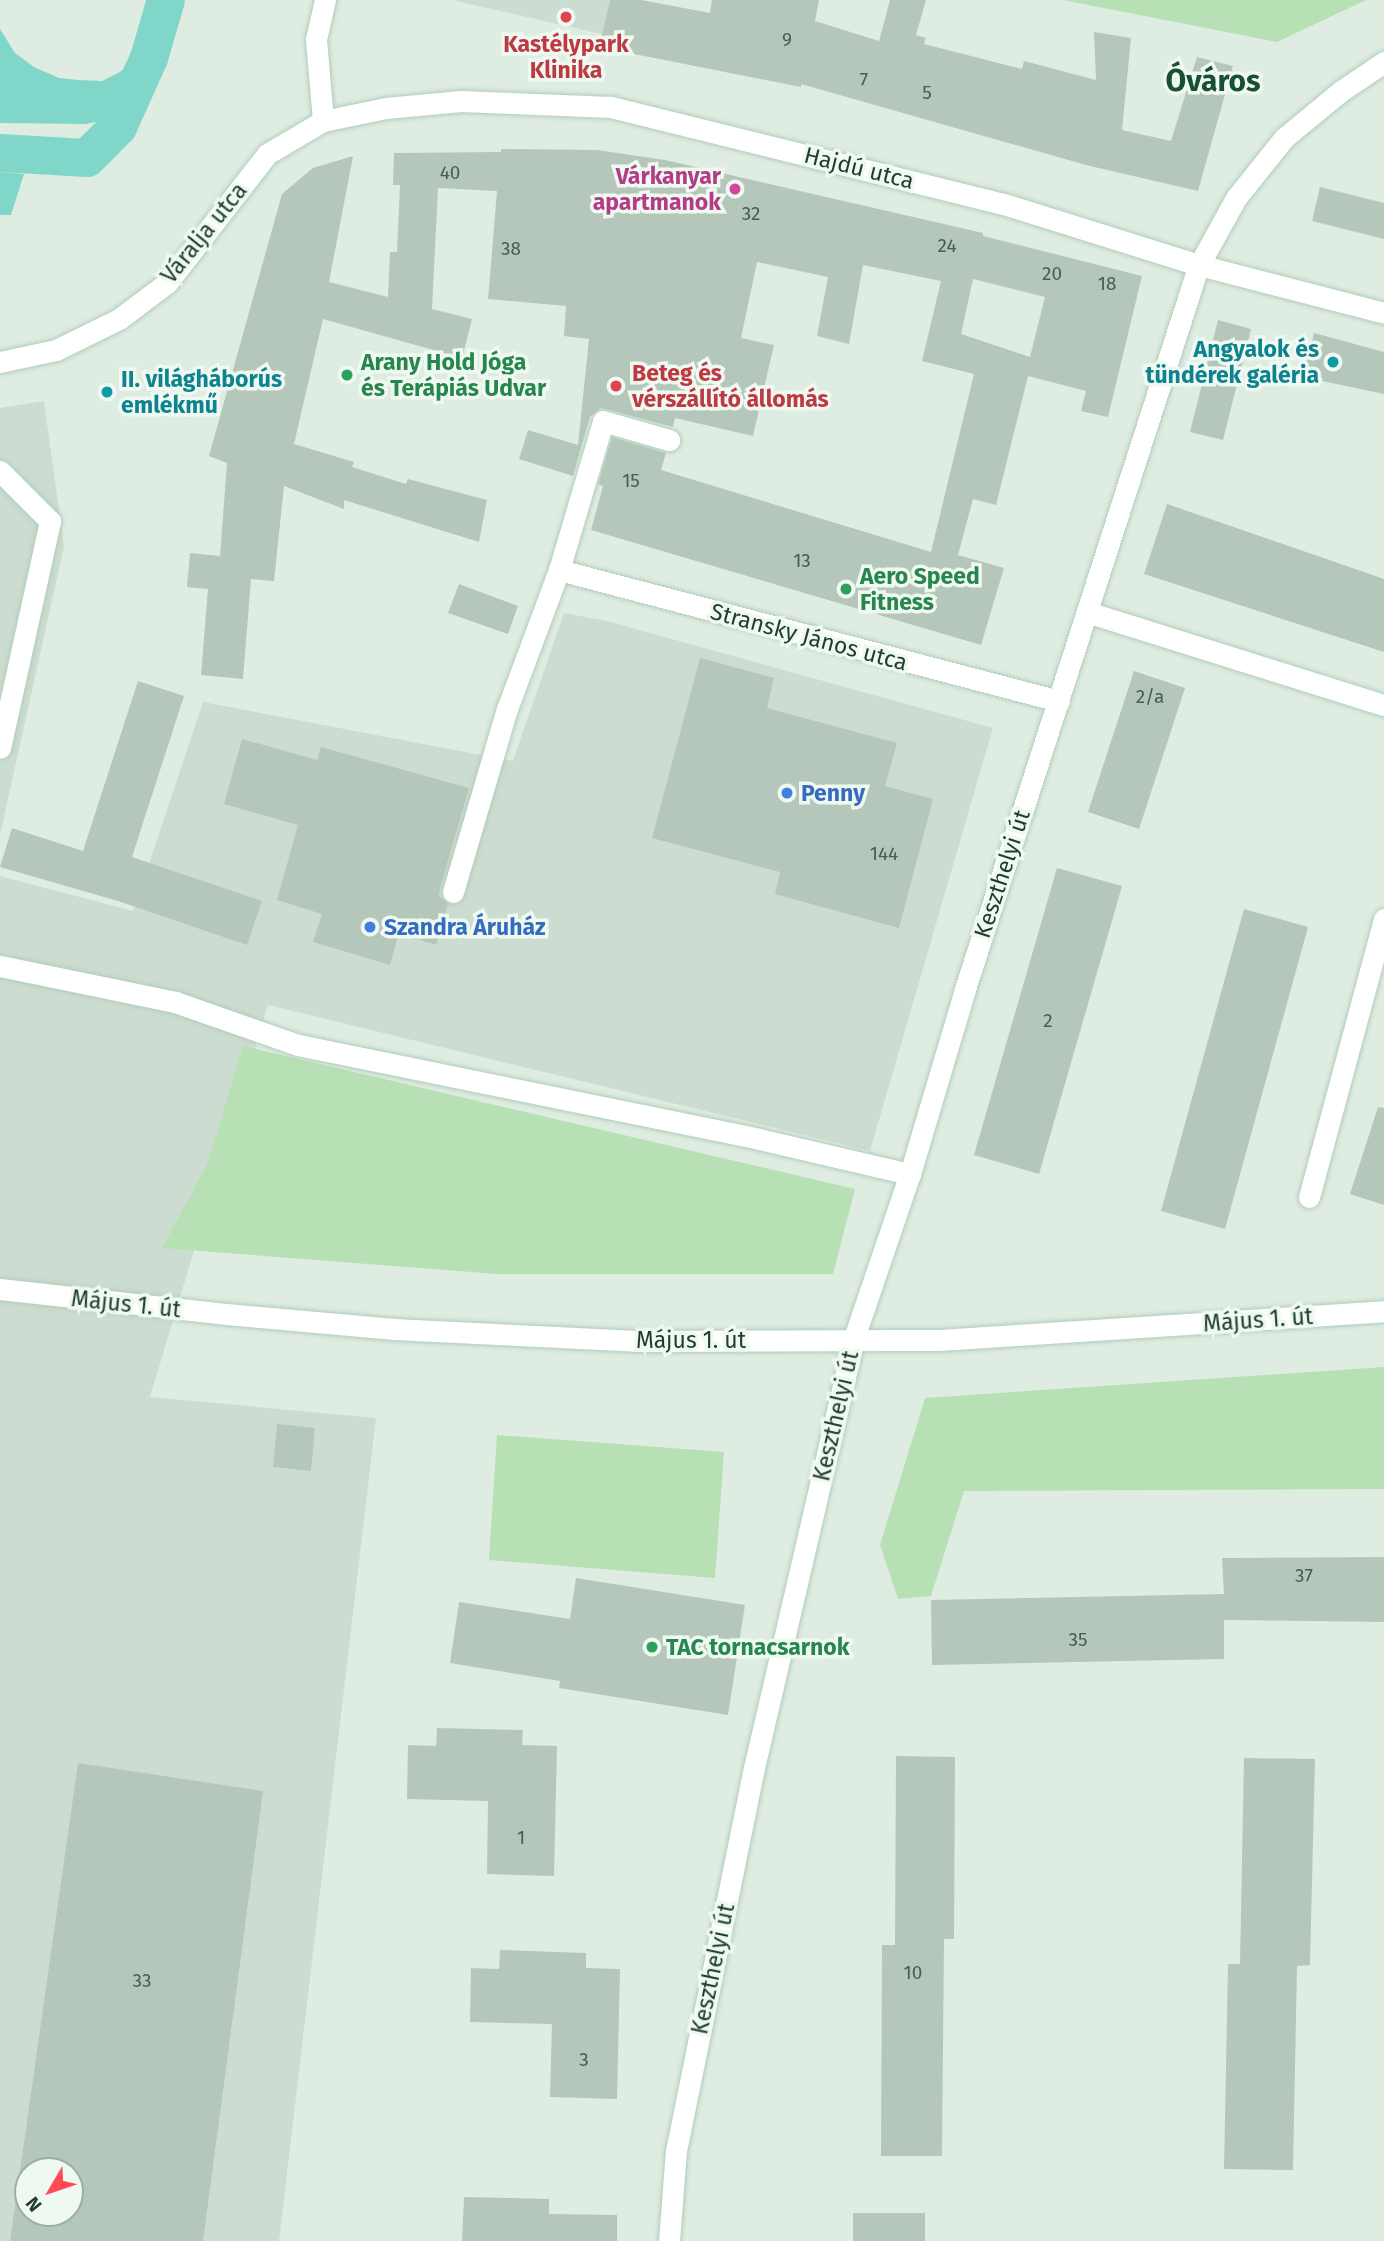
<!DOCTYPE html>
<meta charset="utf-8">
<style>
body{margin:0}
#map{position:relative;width:1384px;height:2241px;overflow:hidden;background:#dfece2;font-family:"Fira Sans",sans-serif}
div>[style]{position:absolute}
.built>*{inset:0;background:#cddcd0}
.green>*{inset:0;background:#b7e0b5}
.water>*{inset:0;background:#80d7c9}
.canal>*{height:38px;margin:-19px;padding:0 19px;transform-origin:19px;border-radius:19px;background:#80d7c9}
.building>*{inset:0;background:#b4c7ba}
.roads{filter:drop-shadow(0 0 2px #b1cdba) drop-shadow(0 0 2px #b1cdba)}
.minor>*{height:21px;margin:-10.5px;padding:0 10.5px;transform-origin:10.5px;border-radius:10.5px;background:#fff}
.secondary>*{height:21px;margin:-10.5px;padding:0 10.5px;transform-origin:10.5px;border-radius:10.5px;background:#fff}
.dots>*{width:19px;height:19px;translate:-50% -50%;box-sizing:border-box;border:4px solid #eff8f1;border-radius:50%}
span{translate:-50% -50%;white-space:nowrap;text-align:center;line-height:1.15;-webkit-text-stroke:7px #eff8f1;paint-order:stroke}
.number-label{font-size:19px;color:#44604f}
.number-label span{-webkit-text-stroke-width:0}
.health-label{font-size:23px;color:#be3a42;font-weight:700}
.left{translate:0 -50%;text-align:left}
.street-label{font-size:23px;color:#1e3e2b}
.hotel-label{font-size:23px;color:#b23c85;font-weight:700}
.right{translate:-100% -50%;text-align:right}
.culture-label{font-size:23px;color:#0d838f;font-weight:700}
.leisure-label{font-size:23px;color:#27864d;font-weight:700}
.shop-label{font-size:23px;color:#366cbe;font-weight:700}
.district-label{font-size:30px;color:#185131;font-weight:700}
.north{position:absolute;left:14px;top:2157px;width:70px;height:70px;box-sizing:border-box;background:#eff8f1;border:2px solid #9baea2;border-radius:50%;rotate:231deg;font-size:19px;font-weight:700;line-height:28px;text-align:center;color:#1e3e2b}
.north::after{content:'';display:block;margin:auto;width:24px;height:32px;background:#ff4a57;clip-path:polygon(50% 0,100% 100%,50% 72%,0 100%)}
</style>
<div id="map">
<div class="built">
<i style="clip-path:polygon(452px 0,610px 0,602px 34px)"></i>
<i style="clip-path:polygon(44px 401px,64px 546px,0 835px,0 408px)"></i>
<i style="clip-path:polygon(evenodd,564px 613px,607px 621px,993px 728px,870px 1151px,268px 1005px,150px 1397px,376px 1418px,279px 2241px,0 2241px,0 876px,133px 911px,203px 702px,513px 761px,564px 613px,28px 2171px,70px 2171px,70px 2213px,28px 2213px,28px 2171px)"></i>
</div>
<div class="green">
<i style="clip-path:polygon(1063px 0,1366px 0,1277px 42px)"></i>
<i style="clip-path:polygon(243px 1046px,855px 1189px,833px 1274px,497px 1274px,162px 1248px,208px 1163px)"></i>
<i style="clip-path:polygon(1384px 1367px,1384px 1489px,964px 1491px,931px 1596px,898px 1599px,880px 1545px,925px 1398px)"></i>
<i style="clip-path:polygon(497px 1435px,724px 1452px,715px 1578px,489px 1560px)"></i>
</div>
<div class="water">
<i style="clip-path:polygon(0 29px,15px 53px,34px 67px,59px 78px,78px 80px,102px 81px,120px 72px,135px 58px,149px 29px,171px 41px,141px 113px,86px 124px,0 123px)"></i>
<i style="clip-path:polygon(0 172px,24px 174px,11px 215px,0 215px)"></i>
</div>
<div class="canal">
<i style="left:0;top:153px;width:87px;rotate:3.3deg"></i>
<i style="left:87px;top:158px;width:44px;rotate:-45deg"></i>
<i style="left:118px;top:127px;width:76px;rotate:-65.8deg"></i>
<i style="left:149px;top:58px;width:60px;rotate:-73.7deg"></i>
</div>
<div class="building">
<i style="clip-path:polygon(610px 0,641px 0,710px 13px,712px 0,819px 0,815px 21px,879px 41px,890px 0,926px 0,916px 35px,926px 38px,924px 44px,1022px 69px,1024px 61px,1096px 80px,1094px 32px,1131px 38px,1122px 130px,1171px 141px,1197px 57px,1233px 66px,1198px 191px,1086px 165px,801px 84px,801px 87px,599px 47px)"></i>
<i style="clip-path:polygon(evenodd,501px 149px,597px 150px,665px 160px,983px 233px,983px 236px,1142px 276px,1108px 417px,1081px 411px,1086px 391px,1028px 376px,996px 505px,973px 499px,958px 555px,1004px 568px,981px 645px,591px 530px,603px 486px,598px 484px,612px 437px,666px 453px,661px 470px,931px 552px,974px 374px,922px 361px,941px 281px,863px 265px,849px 344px,817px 336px,828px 277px,757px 262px,741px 338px,774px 345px,753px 436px,675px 418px,673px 427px,601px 408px,590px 417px,573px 476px,519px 459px,528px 430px,578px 445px,589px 339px,564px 336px,566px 306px,488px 299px,497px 191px,438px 188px,432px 309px,472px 319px,462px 358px,323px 319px,294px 444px,354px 462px,352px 467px,406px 484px,408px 479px,487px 500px,479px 542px,344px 500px,344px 509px,284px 486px,274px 581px,251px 579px,243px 679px,201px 675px,208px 589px,187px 587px,190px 553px,220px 556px,227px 463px,209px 456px,282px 194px,313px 168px,353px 156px,329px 282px,388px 297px,390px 252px,397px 252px,400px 185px,393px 185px,394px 153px,501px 152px,501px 149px,973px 279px,1045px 297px,1030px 357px,961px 334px,973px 279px)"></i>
<i style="clip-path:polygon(1320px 187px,1384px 203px,1384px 239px,1312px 221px)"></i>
<i style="clip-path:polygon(1218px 320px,1251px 329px,1223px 440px,1190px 432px)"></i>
<i style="clip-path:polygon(1314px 333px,1384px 352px,1384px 394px,1303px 377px)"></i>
<i style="clip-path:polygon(1167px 504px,1384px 579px,1384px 652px,1144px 574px)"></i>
<i style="clip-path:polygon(459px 584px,518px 606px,508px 634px,448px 613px)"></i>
<i style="clip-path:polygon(700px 658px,774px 678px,767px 708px,897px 743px,885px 786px,933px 799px,899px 928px,775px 894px,780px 872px,652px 838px)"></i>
<i style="clip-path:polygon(1134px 671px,1185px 688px,1139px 829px,1088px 812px)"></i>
<i style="clip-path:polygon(138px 681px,184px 696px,132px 857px,262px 901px,247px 945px,118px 901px,0 867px,12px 828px,83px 851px)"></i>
<i style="clip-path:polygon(242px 739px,317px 760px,321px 747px,469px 788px,440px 888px,439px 896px,448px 904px,436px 945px,399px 933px,390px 965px,313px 942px,322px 914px,277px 900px,298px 825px,224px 804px)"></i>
<i style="clip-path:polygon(1057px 868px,1122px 886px,1039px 1174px,974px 1155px)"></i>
<i style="clip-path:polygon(1244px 909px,1308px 927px,1225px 1229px,1161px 1211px)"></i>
<i style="clip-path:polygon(1378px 1107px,1384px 1108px,1384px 1205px,1350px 1194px)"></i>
<i style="clip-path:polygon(277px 1424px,315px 1428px,311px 1471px,273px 1467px)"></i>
<i style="clip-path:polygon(1384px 1557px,1384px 1622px,1224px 1620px,1224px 1659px,932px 1665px,931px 1600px,1224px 1594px,1222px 1558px)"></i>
<i style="clip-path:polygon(576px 1578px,745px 1605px,728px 1715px,559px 1688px,560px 1681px,450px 1663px,459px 1602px,570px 1619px)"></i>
<i style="clip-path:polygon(437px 1728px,523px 1730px,522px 1745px,557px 1746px,554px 1876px,487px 1874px,488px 1801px,407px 1799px,408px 1745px,436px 1746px)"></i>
<i style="clip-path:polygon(896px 1756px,955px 1757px,954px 1939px,944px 1939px,942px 2156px,881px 2156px,882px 1945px,895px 1945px)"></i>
<i style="clip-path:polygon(1244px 1758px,1315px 1759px,1310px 1965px,1297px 1966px,1293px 2170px,1224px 2169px,1228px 1964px,1240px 1964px)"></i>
<i style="clip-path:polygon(evenodd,78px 1763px,263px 1791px,203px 2241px,10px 2241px,78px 1763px,28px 2171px,70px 2171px,70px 2213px,28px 2213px,28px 2171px)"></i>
<i style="clip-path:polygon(500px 1950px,586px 1953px,586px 1968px,620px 1969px,617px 2099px,550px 2097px,552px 2024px,470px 2022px,471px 1968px,499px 1969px)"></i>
<i style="clip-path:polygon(464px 2197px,549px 2199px,549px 2214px,617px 2215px,617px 2241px,462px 2241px)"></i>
<i style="clip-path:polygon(853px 2213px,925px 2213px,925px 2241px,853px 2241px)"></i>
</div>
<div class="roads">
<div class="minor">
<i style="left:323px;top:121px;width:82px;rotate:-94.9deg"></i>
<i style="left:316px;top:39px;width:40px;rotate:-77deg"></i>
<i style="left:0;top:362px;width:57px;rotate:-12.1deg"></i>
<i style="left:56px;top:350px;width:70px;rotate:-26.2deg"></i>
<i style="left:119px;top:319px;width:60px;rotate:-36.9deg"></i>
<i style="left:167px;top:283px;width:163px;rotate:-52.2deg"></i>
<i style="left:267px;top:154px;width:65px;rotate:-30.5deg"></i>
<i style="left:323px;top:121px;width:64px;rotate:-11.7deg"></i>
<i style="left:386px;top:108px;width:75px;rotate:-5.3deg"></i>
<i style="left:461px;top:101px;width:150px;rotate:2.3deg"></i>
<i style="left:611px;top:107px;width:405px;rotate:13.9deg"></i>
<i style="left:1004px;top:204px;width:204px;rotate:17.4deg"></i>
<i style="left:1199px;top:265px;width:191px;rotate:14.5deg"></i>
<i style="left:0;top:471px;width:71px;rotate:45deg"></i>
<i style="left:50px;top:521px;width:232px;rotate:102.4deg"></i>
<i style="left:559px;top:570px;width:517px;rotate:14.68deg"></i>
<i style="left:1087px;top:612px;width:311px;rotate:17.4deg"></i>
<i style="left:453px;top:892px;width:191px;rotate:-73.6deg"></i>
<i style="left:507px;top:709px;width:148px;rotate:-69.5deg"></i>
<i style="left:559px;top:570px;width:155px;rotate:-73.5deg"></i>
<i style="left:603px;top:421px;width:69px;rotate:16.1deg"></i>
<i style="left:0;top:966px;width:179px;rotate:11.6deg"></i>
<i style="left:175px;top:1002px;width:130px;rotate:19.3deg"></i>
<i style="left:298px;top:1045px;width:470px;rotate:11.5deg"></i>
<i style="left:759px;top:1139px;width:155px;rotate:13.1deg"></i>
<i style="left:1309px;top:1197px;width:288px;rotate:-74.9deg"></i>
<i style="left:669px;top:2241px;width:90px;rotate:-85.6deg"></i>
<i style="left:676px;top:2151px;width:391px;rotate:-78.5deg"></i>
<i style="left:754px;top:1768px;width:438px;rotate:-76.9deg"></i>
<i style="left:853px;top:1341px;width:176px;rotate:-71.2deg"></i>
<i style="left:910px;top:1174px;width:193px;rotate:-73.4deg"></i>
<i style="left:965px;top:989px;width:726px;rotate:-72.11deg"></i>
<i style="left:1188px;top:298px;width:35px;rotate:-72deg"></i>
<i style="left:1199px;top:265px;width:77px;rotate:-61.1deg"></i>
<i style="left:1236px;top:198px;width:77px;rotate:-51.3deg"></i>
<i style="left:1284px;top:138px;width:74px;rotate:-39.5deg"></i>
<i style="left:1341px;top:91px;width:52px;rotate:-34deg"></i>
</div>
<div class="secondary">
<i style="left:0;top:1289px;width:227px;rotate:6.3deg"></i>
<i style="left:226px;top:1314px;width:169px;rotate:5.1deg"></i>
<i style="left:394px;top:1329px;width:243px;rotate:2.8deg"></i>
<i style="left:637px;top:1341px;width:302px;rotate:-0.2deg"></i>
<i style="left:939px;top:1340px;width:446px;rotate:-3.7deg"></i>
</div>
</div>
<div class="dots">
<i style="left:566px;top:17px;background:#e0444e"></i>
<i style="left:735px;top:189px;background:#d1479c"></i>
<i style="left:1333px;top:362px;background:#0f9aa8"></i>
<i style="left:347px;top:375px;background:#2e9e5b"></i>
<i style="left:616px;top:386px;background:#e0444e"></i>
<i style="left:107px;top:392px;background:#0f9aa8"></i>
<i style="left:846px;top:589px;background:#2e9e5b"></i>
<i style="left:787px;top:793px;background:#3f7fe0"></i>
<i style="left:370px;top:927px;background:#3f7fe0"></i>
<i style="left:652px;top:1647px;background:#2e9e5b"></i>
</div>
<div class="number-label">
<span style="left:787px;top:40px">9</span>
<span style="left:864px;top:80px">7</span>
<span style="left:927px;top:93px">5</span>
<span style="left:450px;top:173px">40</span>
<span style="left:751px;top:214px">32</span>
<span style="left:947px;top:246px">24</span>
<span style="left:511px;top:249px">38</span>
<span style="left:1052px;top:274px">20</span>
<span style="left:1107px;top:284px">18</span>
<span style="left:631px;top:481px">15</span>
<span style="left:802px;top:561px">13</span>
<span style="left:1150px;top:697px">2/a</span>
<span style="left:884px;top:854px">144</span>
<span style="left:1048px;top:1021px">2</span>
<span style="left:1304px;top:1576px">37</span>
<span style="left:1078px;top:1640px">35</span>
<span style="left:521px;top:1838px">1</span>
<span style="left:913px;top:1973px">10</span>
<span style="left:142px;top:1981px">33</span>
<span style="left:584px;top:2060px">3</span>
</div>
<div class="health-label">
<span style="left:566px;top:57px">Kastélypark<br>Klinika</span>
<span class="left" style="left:632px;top:386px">Beteg és<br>vérszállító állomás</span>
</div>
<div class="street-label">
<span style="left:859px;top:168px;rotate:14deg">Hajdú utca</span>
<span style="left:204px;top:233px;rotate:-51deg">Váralja utca</span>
<span style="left:809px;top:637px;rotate:15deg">Stransky János utca</span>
<span style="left:1002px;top:874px;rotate:-72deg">Keszthelyi út</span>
<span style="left:126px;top:1304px;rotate:6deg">Május 1. út</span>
<span style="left:1258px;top:1320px;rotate:-4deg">Május 1. út</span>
<span style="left:691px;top:1340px">Május 1. út</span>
<span style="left:836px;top:1416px;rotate:-77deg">Keszthelyi út</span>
<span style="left:713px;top:1969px;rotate:-78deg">Keszthelyi út</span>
</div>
<div class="hotel-label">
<span class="right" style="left:721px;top:189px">Várkanyar<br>apartmanok</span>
</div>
<div class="culture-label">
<span class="right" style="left:1319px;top:362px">Angyalok és<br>tündérek galéria</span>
<span class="left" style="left:121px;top:392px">II. világháborús<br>emlékmű</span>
</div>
<div class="leisure-label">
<span class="left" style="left:361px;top:375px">Arany Hold Jóga<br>és Terápiás Udvar</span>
<span class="left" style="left:860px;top:589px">Aero Speed<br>Fitness</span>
<span class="left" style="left:666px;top:1647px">TAC tornacsarnok</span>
</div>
<div class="shop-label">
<span class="left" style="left:801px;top:793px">Penny</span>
<span class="left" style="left:384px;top:927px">Szandra Áruház</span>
</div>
<div class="district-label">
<span style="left:1213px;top:81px">Óváros</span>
</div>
<div class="north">N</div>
</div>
